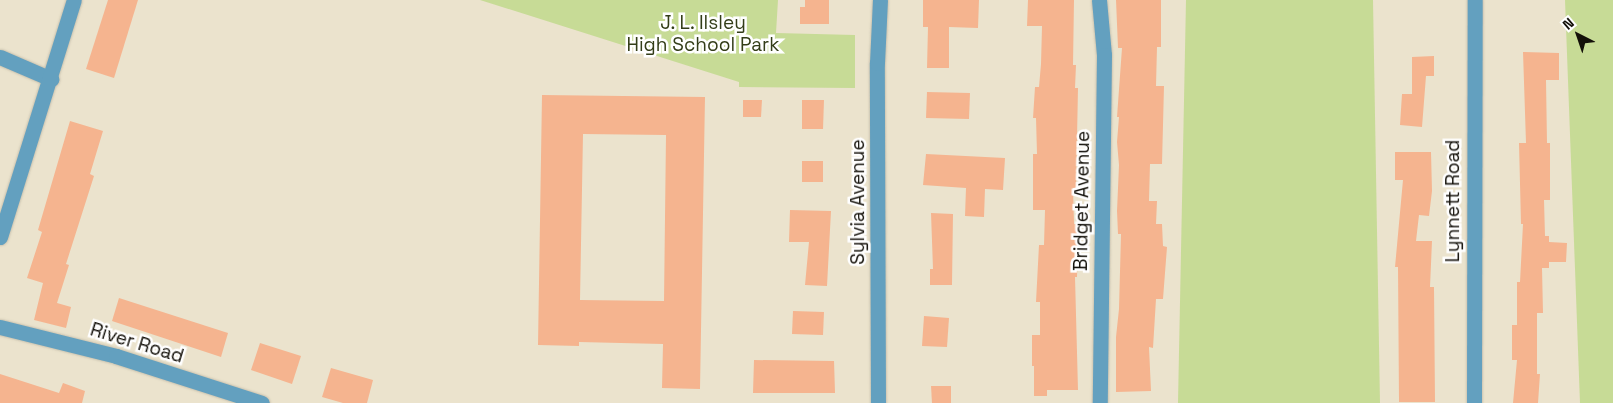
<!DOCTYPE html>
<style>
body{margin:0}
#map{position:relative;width:1613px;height:403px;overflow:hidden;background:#ebe3cd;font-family:"Space Grotesk",sans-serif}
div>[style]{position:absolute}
.green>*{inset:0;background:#c7db96}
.building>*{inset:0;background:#f5b48f}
.roads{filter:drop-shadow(0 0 1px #c8c1ae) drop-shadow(0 0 1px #c8c1ae)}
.minor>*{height:15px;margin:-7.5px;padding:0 7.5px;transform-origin:7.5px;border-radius:7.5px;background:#63a0bf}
span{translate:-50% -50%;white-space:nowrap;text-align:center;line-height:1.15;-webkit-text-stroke:5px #fff;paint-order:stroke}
.park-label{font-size:19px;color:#333d18}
.street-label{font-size:19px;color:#131009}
.north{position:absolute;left:1553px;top:10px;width:50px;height:50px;-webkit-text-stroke:4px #fff;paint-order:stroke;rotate:319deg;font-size:14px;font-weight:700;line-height:20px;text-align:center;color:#131009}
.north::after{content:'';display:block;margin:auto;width:18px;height:22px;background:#131009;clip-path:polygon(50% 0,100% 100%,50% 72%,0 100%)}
</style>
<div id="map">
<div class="green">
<i style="clip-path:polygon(480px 0,778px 0,776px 33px,855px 35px,855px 88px,739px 87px,739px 82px)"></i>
<i style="clip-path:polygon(1186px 0,1373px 0,1380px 403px,1178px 403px)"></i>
<i style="clip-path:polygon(1565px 0,1613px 0,1613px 403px,1580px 403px)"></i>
</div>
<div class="building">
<i style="clip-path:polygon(108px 0,138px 0,114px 78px,86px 69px)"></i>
<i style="clip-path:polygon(805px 0,829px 0,829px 24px,800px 24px,800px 7px,805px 7px)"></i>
<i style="clip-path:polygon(923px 0,979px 0,978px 28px,949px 27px,949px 68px,927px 68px,928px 27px,923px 27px)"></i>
<i style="clip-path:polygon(1028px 0,1074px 0,1073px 65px,1076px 65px,1075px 88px,1078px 88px,1076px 188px,1073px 188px,1074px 224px,1078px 224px,1078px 246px,1077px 277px,1075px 277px,1078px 390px,1047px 390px,1047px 396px,1034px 396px,1034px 366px,1032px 366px,1032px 335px,1040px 335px,1040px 302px,1036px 302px,1039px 245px,1044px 245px,1045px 210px,1033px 210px,1033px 154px,1037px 154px,1036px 118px,1033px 118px,1035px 87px,1039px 87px,1041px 64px,1042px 26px,1027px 26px)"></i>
<i style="clip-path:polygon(1116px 0,1161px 0,1161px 47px,1157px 47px,1156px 86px,1164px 86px,1162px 164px,1150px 164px,1149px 201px,1157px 201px,1156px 224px,1162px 224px,1163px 246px,1167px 247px,1163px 299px,1156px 299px,1153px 348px,1149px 347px,1151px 391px,1116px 392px,1116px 337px,1119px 309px,1121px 234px,1118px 234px,1117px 211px,1119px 165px,1117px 142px,1119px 117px,1117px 117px,1122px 48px,1118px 48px)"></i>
<i style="clip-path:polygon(1523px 52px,1559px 53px,1559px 80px,1546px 80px,1547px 143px,1550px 143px,1550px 200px,1544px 200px,1545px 236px,1549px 236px,1549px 242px,1567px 243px,1566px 262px,1549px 262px,1549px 268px,1542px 268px,1543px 313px,1537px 313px,1537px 374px,1540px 374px,1538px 403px,1513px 403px,1517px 360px,1512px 360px,1512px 325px,1517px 325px,1517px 282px,1520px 282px,1523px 224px,1521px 224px,1519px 143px,1526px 143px)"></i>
<i style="clip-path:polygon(1434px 56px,1434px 76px,1426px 76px,1422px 127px,1400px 125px,1402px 94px,1412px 94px,1412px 57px)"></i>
<i style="clip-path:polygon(927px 92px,970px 93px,969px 119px,926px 118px)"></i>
<i style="clip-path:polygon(evenodd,542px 95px,705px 97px,700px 389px,662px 388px,663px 344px,579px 342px,579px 346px,538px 345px,542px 95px,583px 134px,666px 135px,664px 301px,580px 300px,583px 134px)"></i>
<i style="clip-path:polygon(743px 100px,762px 100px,761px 117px,743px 117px)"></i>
<i style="clip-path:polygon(802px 100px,824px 100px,823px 129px,802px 129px)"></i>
<i style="clip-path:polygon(70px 121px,103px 131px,90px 174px,94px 176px,66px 264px,69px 265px,57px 303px,71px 307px,66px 328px,34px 320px,43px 283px,27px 278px,42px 232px,38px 230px)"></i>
<i style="clip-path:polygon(1395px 152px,1431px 152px,1432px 191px,1429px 216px,1419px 215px,1416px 241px,1432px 241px,1430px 287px,1434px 287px,1435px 402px,1399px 402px,1398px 267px,1395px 267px,1403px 180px,1395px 180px)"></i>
<i style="clip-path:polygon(926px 154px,1005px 158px,1003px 190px,985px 189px,984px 217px,965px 216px,966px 188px,923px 185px)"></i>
<i style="clip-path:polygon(802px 161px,823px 161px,823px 182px,802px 182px)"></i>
<i style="clip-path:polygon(790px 210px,831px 211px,827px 286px,805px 285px,809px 242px,789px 242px)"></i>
<i style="clip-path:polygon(931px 213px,953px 214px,952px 285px,930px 285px,930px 269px,933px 269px)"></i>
<i style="clip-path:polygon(119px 298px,228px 333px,221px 357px,112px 321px)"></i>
<i style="clip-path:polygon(793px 311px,824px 312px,823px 335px,792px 334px)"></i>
<i style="clip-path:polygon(924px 316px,949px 318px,947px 347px,922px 346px)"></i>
<i style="clip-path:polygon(260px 343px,301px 356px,292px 384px,251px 370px)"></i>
<i style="clip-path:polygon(754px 360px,834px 361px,835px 393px,753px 393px)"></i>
<i style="clip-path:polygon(331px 368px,373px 380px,367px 403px,343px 403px,322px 397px)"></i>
<i style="clip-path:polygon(0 374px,59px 393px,63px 383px,85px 391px,82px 403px,0 403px)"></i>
<i style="clip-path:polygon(931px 386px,951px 386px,951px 403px,932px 403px)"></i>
</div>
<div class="roads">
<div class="minor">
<i style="left:1099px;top:0;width:55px;rotate:84.8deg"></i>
<i style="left:1104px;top:55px;width:348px;rotate:90.7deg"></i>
<i style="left:0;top:57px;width:56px;rotate:23.3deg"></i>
<i style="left:0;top:237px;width:248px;rotate:-72.7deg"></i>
<i style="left:0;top:327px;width:120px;rotate:14deg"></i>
<i style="left:116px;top:356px;width:153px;rotate:17.8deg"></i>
<i style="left:878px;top:403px;width:340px;rotate:-90.2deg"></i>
<i style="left:877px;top:63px;width:63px;rotate:-87.3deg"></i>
<i style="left:1474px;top:403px;width:403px;rotate:-89.9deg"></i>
</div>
</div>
<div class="park-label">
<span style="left:703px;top:34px">J. L. Ilsley<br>High School Park</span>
</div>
<div class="street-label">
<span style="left:1082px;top:201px;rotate:-89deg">Bridget Avenue</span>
<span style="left:1453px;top:201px;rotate:-90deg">Lynnett Road</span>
<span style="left:858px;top:202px;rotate:-90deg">Sylvia Avenue</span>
<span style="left:137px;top:343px;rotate:17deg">River Road</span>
</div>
<div class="north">N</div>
</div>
